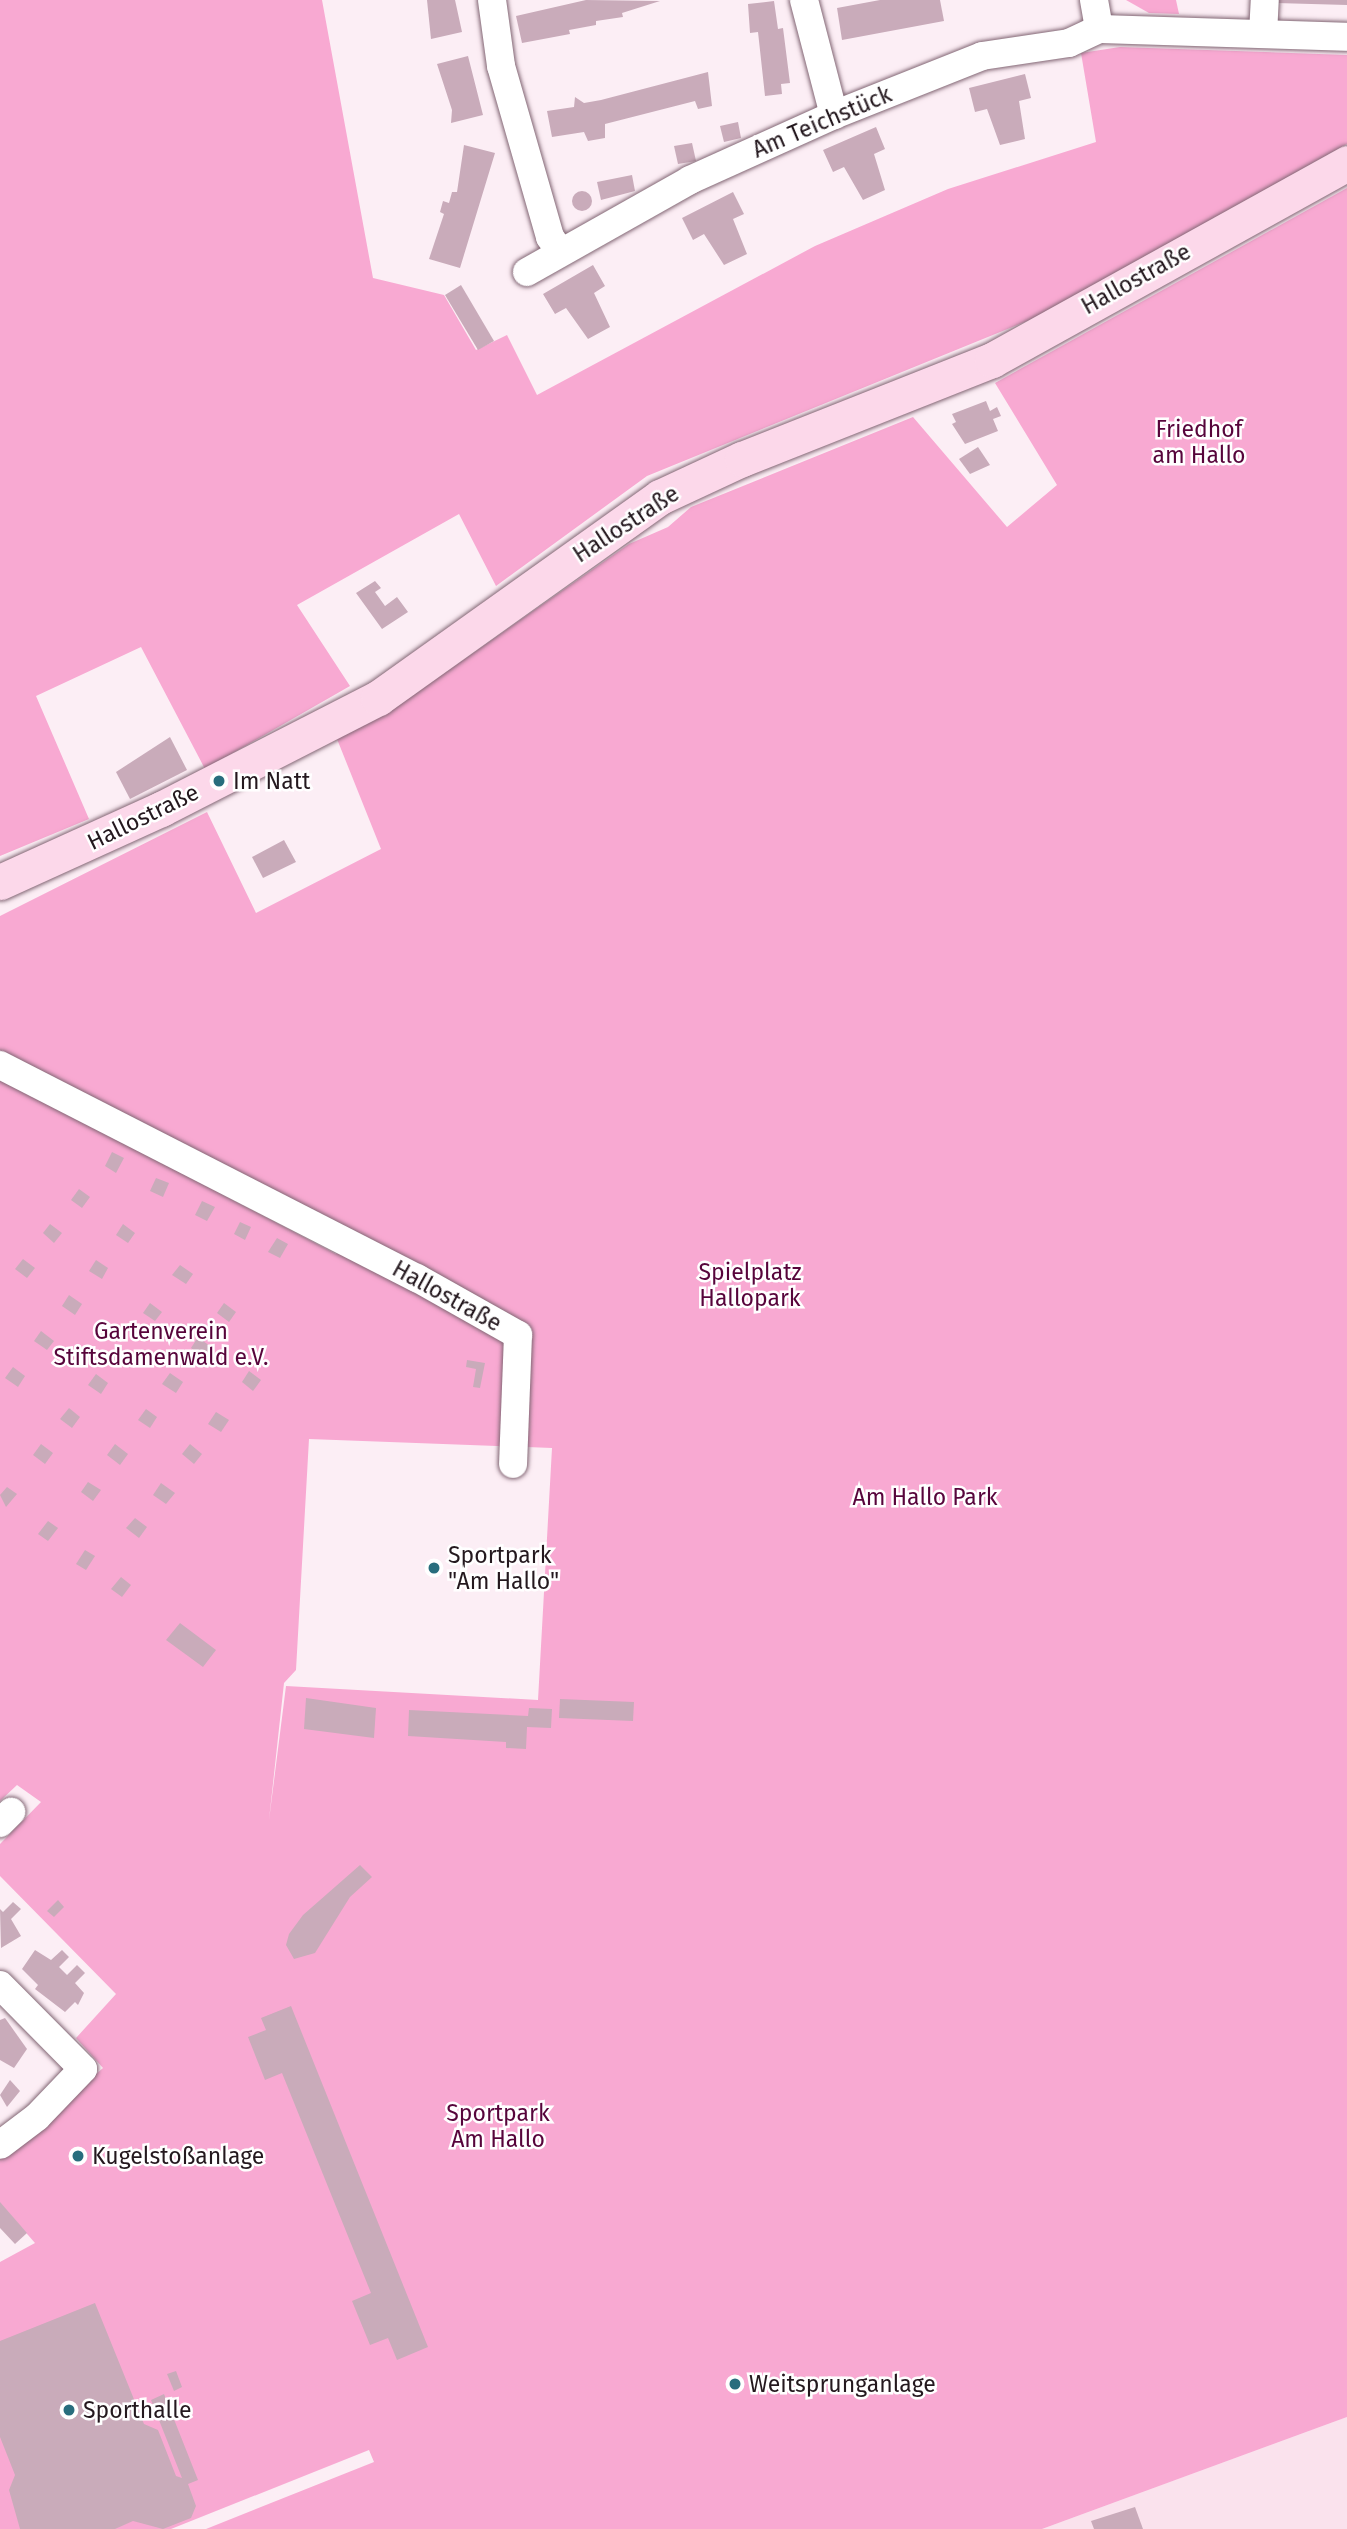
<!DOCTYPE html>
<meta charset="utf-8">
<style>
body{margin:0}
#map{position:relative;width:1347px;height:2529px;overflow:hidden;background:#fceef5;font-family:"Fira Sans",sans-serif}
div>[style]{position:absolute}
.built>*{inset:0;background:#fae2ed}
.green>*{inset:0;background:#f8a9d2}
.building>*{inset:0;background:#c9abba}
.round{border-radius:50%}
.roads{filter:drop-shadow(0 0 2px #826674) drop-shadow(0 0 2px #826674)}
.minor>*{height:28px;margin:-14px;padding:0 14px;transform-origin:14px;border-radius:14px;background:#fff}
.major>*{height:35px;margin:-17.5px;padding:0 17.5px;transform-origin:17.5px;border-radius:17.5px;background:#fcd8ea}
.dots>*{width:19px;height:19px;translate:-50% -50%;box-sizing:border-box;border:4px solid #fff;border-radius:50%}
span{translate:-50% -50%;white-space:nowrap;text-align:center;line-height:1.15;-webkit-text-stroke:5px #fff;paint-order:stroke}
.street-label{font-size:23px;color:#24181e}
.park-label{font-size:23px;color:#57043b}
.poi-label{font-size:23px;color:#24181e}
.left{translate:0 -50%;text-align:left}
</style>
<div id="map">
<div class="built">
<i style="clip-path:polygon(1347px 2417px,1347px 2529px,1042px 2529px)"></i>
</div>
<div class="green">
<i style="clip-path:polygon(0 0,322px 0,373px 278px,444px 295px,476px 350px,507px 335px,537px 395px,815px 246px,948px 189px,1096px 142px,1081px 53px,1120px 47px,1347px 55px,1347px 144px,1037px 317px,647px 476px,496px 586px,459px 514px,297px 605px,350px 686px,205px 769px,141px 647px,36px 696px,89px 819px,0 856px)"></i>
<i style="clip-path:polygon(1126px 0,1176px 0,1179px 14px,1149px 13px)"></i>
<i style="clip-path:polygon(evenodd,1347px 188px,1347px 2417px,1042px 2529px,206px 2529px,374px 2462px,369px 2450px,171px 2529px,0 2529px,0 2262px,35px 2243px,0 2203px,0 2158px,103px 2068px,76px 2038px,116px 1994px,0 1876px,0 1844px,41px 1802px,17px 1785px,0 1801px,0 1071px,53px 1106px,336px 1254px,348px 1246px,0 1058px,0 916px,207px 812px,256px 913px,381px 849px,337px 739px,433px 681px,629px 544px,668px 527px,691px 507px,913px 417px,1007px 527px,1057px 485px,995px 383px,1347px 188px,309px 1439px,552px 1448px,538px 1700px,286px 1686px,269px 1820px,284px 1683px,296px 1670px,309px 1439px)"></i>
</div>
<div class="building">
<i style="clip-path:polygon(427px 0,455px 0,462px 32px,431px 39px)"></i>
<i style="clip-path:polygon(586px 0,660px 1px,622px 13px,623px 17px,596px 21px,596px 25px,569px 30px,570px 34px,522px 43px,516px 16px)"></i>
<i style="clip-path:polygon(880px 0,940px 0,944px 21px,842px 40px,837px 8px)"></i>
<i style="clip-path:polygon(1276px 0,1347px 0,1347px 5px,1276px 3px)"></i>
<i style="clip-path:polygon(774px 1px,778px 29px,783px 28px,790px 83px,781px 84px,782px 94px,765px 96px,758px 32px,750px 33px,748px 4px)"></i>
<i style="clip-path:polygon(468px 56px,483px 115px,451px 123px,452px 110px,437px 64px)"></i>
<i style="clip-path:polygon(708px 72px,712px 106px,698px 109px,695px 101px,605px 124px,605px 138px,588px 141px,584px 132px,552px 137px,547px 111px,574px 107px,575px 97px,584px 103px,601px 100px)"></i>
<i style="clip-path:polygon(1025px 74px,1031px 98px,1019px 101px,1025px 139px,1000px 145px,987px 109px,975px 112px,969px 88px)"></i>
<i style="clip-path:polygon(738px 122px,741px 138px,724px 142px,720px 126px)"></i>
<i style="clip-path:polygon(876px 127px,885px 149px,874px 154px,885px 190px,863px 200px,844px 167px,833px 172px,823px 150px)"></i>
<i style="clip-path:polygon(692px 143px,696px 161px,678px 164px,674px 146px)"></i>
<i style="clip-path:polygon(464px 145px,495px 153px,460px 268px,429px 259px,444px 214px,440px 212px,443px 201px,449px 203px,452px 192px,457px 192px)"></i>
<i style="clip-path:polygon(632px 175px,635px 191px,601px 200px,597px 182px)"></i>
<i class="round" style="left:572px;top:191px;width:20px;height:20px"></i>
<i style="clip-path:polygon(733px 192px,744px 214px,733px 219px,747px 254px,724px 265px,704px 234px,693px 240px,682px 218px)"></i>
<i style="clip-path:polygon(593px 265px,605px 286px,594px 293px,610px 327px,588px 339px,566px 308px,555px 314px,543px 294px)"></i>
<i style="clip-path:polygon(461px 285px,494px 341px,478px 350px,445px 295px)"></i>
<i style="clip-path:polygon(986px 401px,990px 411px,997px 407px,1001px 416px,993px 419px,998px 431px,965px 444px,952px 424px,956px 422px,952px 414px)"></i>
<i style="clip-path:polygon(978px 447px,990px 465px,970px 474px,959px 459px)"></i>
<i style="clip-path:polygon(375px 581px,381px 588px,375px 592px,385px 606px,397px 597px,408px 612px,382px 629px,356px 593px)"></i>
<i style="clip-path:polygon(170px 737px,187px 770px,130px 799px,116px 772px)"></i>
<i style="clip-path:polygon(284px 840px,296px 862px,263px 878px,252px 857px)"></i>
<i style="clip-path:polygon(112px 1152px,124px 1158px,116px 1173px,105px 1166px)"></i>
<i style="clip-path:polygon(156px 1178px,169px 1183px,163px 1197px,150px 1191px)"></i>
<i style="clip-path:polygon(79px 1189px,90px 1197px,82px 1208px,71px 1200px)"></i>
<i style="clip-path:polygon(202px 1201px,215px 1207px,207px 1221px,195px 1215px)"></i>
<i style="clip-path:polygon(240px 1222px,251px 1227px,245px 1240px,234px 1234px)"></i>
<i style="clip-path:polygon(50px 1224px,62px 1233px,54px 1243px,43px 1233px)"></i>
<i style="clip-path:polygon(123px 1224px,135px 1233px,128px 1243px,116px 1235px)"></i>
<i style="clip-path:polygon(277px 1238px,288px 1244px,280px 1258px,268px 1252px)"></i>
<i style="clip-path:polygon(23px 1259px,35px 1268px,27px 1278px,15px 1269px)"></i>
<i style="clip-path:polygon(96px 1260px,108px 1268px,102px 1279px,89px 1271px)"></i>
<i style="clip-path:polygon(180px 1265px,193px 1274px,186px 1284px,172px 1275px)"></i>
<i style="clip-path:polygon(69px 1295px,82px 1304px,75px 1315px,62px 1306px)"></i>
<i style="clip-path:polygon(150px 1303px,162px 1312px,155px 1321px,143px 1313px)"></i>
<i style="clip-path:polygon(224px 1303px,236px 1312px,229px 1322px,217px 1313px)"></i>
<i style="clip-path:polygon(41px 1331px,54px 1341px,47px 1350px,34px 1341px)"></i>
<i style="clip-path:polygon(198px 1337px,211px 1347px,203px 1357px,191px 1348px)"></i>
<i style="clip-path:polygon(467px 1360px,485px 1363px,480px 1388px,473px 1387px,476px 1369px,466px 1367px)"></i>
<i style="clip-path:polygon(13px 1367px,25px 1376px,18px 1387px,5px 1378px)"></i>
<i style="clip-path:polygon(249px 1371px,261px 1380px,253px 1391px,242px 1382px)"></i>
<i style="clip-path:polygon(170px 1373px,183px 1382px,176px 1393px,162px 1384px)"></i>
<i style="clip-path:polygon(96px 1374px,108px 1383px,101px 1394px,88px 1385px)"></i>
<i style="clip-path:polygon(69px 1408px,80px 1417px,72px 1428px,60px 1419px)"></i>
<i style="clip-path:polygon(146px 1409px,157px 1417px,150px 1428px,138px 1420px)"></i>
<i style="clip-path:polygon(216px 1412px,229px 1420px,221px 1432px,208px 1424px)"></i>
<i style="clip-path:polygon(41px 1444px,53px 1453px,45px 1464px,33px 1455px)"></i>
<i style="clip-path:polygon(115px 1444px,128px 1454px,120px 1465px,107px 1455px)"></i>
<i style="clip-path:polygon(190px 1444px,202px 1454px,194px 1464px,182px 1454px)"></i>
<i style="clip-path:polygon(88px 1482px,101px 1490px,93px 1501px,81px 1492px)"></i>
<i style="clip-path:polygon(161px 1483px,175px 1493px,166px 1504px,153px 1495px)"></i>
<i style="clip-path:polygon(7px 1487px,17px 1494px,6px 1507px,0 1495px)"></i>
<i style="clip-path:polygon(135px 1518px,147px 1527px,139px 1538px,126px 1528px)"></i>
<i style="clip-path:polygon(48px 1521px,58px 1528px,48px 1541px,38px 1534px)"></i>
<i style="clip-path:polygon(85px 1550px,95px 1556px,86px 1570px,76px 1564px)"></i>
<i style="clip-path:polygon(121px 1577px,131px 1585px,122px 1597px,111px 1589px)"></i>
<i style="clip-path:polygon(180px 1623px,216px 1650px,203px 1667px,166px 1640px)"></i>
<i style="clip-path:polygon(306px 1698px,376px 1708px,374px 1738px,304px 1729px)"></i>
<i style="clip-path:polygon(560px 1699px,634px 1702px,633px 1721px,559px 1718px)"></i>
<i style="clip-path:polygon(529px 1708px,552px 1709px,551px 1728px,527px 1727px,526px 1749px,506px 1748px,506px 1742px,408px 1736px,409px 1710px,528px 1716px)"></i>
<i style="clip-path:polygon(360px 1865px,372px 1877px,350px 1897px,315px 1953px,294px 1959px,286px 1945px,289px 1934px,303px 1915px)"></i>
<i style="clip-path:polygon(58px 1900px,64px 1907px,54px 1917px,47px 1911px)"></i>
<i style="clip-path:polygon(13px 1902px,21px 1909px,11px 1919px,21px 1936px,1px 1948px,0 1909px,3px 1912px)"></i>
<i style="clip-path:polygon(35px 1950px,51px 1960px,62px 1950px,69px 1957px,59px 1967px,67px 1975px,77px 1965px,85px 1973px,75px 1983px,84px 1993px,78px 2005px,75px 2002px,65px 2012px,35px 1989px,38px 1985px,22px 1969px)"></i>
<i style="clip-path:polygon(291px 2006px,428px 2347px,397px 2360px,388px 2338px,370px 2345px,352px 2301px,371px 2293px,282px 2073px,265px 2080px,248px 2037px,266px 2030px,261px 2018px)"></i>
<i style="clip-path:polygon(5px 2018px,27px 2049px,14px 2068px,0 2060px,0 2020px)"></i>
<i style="clip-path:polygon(10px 2080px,20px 2091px,7px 2107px,0 2095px)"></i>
<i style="clip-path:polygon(0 2202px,27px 2233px,15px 2244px,0 2228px)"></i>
<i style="clip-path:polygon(95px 2303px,144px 2424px,158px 2430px,176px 2476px,182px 2478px,151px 2400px,164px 2394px,198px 2480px,188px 2484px,196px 2506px,191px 2518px,163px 2529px,133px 2521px,115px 2529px,20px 2529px,9px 2490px,15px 2475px,0 2437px,0 2341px)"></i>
<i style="clip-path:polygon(176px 2371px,182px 2387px,174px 2391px,167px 2374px)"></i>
<i style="clip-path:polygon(1135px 2507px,1143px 2529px,1094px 2529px,1091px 2521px)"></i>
</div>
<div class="roads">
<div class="minor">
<i style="left:492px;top:0;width:67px;rotate:82.2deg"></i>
<i style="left:501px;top:66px;width:178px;rotate:74deg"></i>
<i style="left:550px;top:237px;width:16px;rotate:55deg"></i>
<i style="left:804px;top:0;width:119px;rotate:75.4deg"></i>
<i style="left:1094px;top:0;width:29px;rotate:80deg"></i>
<i style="left:1263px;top:34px;width:34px;rotate:-87deg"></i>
<i style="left:527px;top:272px;width:187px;rotate:-29.4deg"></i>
<i style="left:690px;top:180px;width:158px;rotate:-24.3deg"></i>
<i style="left:834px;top:115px;width:159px;rotate:-21.7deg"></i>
<i style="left:982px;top:56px;width:88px;rotate:-8.5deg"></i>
<i style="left:1069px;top:43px;width:33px;rotate:-25deg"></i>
<i style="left:1099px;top:29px;width:248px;rotate:1.8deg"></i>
<i style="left:0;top:1065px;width:468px;rotate:27.1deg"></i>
<i style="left:417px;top:1278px;width:116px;rotate:29.4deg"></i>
<i style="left:518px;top:1335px;width:129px;rotate:92.2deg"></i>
<i style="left:0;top:1823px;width:16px;rotate:-45deg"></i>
<i style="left:0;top:1985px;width:118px;rotate:45.3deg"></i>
<i style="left:83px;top:2069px;width:66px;rotate:133.8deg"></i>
<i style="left:37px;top:2117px;width:46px;rotate:142.9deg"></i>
</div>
<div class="major">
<i style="left:0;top:882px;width:177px;rotate:-24.4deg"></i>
<i style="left:161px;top:809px;width:244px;rotate:-27.1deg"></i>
<i style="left:378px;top:698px;width:346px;rotate:-35.5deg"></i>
<i style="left:660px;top:497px;width:90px;rotate:-24.9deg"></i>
<i style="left:742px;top:459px;width:269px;rotate:-21.6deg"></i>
<i style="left:992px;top:360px;width:406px;rotate:-29deg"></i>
</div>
</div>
<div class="dots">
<i style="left:219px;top:781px;background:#286d7d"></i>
<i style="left:434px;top:1568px;background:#286d7d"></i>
<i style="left:78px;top:2156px;background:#286d7d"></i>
<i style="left:735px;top:2384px;background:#286d7d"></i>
<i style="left:69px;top:2410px;background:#286d7d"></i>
</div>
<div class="street-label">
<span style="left:822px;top:122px;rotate:-23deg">Am Teichstück</span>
<span style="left:1136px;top:279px;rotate:-29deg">Hallostraße</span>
<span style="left:626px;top:524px;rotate:-33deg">Hallostraße</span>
<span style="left:143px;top:817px;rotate:-26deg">Hallostraße</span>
<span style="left:447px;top:1296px;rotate:29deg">Hallostraße</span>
</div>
<div class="park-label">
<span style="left:1199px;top:442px">Friedhof<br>am Hallo</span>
<span style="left:750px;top:1285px">Spielplatz<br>Hallopark</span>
<span style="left:161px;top:1344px">Gartenverein<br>Stiftsdamenwald e.V.</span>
<span style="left:925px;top:1497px">Am Hallo Park</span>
<span style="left:498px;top:2126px">Sportpark<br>Am Hallo</span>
</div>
<div class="poi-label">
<span class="left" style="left:233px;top:781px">Im Natt</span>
<span class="left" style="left:448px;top:1568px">Sportpark<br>"Am Hallo"</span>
<span class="left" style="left:92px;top:2156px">Kugelstoßanlage</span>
<span class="left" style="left:749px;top:2384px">Weitsprunganlage</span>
<span class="left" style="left:83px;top:2410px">Sporthalle</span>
</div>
</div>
